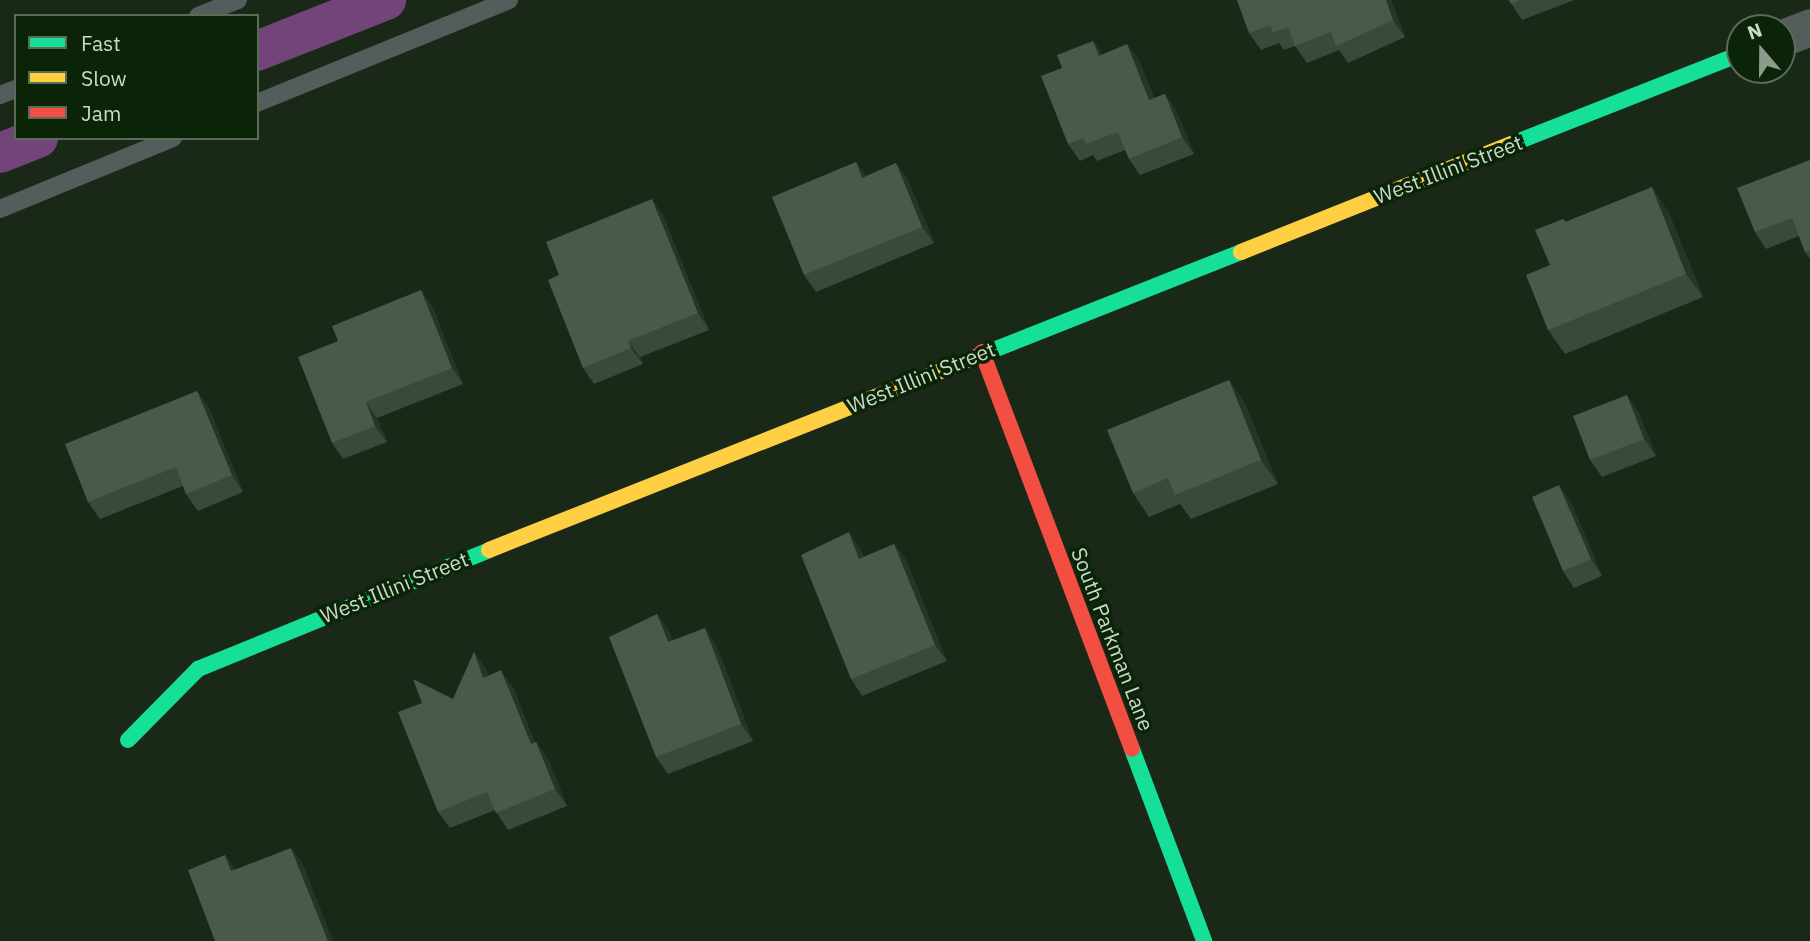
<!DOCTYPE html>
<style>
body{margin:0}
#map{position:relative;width:1810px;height:941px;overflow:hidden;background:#1a2818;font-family:"IBM Plex Sans",sans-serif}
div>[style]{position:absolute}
.canal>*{height:40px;margin:-20px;padding:0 20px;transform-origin:20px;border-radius:20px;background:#72447a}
.lane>*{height:18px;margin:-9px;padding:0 9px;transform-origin:9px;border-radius:9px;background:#545d5b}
.street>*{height:37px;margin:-18.5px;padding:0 18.5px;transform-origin:18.5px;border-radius:18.5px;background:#545d5b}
.fast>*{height:16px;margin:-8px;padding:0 8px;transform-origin:8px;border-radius:8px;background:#16e098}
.slow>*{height:16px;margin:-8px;padding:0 8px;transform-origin:8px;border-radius:8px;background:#ffcf43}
.jam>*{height:16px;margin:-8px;padding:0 8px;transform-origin:8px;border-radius:8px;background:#f24e42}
.wall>*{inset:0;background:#39493c}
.shaded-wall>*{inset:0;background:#263528}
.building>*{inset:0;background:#49594c}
span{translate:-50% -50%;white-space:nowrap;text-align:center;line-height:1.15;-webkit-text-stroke:7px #0b2408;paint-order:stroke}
.street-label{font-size:21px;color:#cadac8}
.legend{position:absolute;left:14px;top:14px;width:245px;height:126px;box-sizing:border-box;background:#0b2408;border:2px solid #576d55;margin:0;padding:9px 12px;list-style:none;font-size:21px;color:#cadac8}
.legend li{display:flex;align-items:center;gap:14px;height:35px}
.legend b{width:35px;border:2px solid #576d55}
.north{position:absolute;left:1726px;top:14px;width:70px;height:70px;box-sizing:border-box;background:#0b2408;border:2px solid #576d55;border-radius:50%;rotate:340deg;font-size:19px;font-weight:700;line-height:28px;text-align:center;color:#cadac8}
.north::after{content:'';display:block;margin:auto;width:24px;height:32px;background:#8c9c8a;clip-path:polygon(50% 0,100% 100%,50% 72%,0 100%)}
</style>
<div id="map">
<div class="canal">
<i style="left:257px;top:51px;width:139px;rotate:-21.6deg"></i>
<i style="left:0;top:153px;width:41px;rotate:-21.5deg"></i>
</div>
<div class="lane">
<i style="left:198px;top:16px;width:43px;rotate:-21.8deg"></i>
<i style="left:0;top:95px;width:17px;rotate:-21deg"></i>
<i style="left:257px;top:103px;width:272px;rotate:-22.2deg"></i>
<i style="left:0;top:209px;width:187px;rotate:-22.3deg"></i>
</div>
<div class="street">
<i style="left:1782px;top:38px;width:30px;rotate:-21deg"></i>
</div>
<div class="fast">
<i style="left:1514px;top:143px;width:243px;rotate:-21.5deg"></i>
<i style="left:986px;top:353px;width:274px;rotate:-21.6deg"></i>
<i style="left:128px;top:740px;width:100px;rotate:-45.4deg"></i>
<i style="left:198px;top:669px;width:314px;rotate:-22.2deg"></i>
<i style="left:1132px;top:749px;width:205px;rotate:69.4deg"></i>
</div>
<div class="slow">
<i style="left:1241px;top:252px;width:294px;rotate:-21.8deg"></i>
<i style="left:489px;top:550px;width:535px;rotate:-21.62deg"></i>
</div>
<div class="jam">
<i style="left:982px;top:352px;width:424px;rotate:69.3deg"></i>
</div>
<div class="wall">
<i style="clip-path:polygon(1237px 0,1391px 0,1405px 37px,1348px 63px,1339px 50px,1307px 63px,1295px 46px,1284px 50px,1279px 43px,1261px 50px,1249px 33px)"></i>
<i style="clip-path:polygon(1509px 0,1574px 0,1522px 20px)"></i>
<i style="clip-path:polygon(1093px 41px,1102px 54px,1139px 60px,1154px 98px,1165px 94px,1176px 110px,1194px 154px,1140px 175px,1129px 159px,1125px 150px,1097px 161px,1093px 155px,1080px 161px,1068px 144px,1062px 68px)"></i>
<i style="clip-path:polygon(1810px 160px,1810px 259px,1805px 252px,1799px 236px,1766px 249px,1755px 232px)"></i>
<i style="clip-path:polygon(856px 162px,866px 176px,896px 163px,908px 180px,934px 243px,816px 292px,804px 275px)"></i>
<i style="clip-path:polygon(1668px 211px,1703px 297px,1565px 354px,1548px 330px,1550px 265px,1563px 219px,1566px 222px)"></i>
<i style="clip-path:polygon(663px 215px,709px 330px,640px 357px,643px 364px,594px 384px,583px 368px,559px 275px)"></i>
<i style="clip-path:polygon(421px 290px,432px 306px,463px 384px,377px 418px,387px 442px,343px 459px,332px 443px)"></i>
<i style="clip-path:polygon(1229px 380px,1245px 404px,1278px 484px,1191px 519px,1180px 504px,1149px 517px,1133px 493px)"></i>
<i style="clip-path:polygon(197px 391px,209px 408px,243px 492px,198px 511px,186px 494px,183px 486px,100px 519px,88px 502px)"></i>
<i style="clip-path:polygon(1638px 411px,1656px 456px,1602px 477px,1590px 460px)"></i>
<i style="clip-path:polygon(1571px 502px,1602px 576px,1574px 588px,1563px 571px)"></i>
<i style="clip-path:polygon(894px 544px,906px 560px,947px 661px,862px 696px,851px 679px,860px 549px,864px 557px)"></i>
<i style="clip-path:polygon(657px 614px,669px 631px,672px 640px,716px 645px,753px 741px,668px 774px,656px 757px)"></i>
<i style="clip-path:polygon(474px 652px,486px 669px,488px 676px,513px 687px,535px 743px,536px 742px,548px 759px,567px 806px,508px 830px,495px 810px,450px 828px,438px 812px,422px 703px,453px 699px)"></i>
</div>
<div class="shaded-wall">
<i style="clip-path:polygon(1386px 0,1391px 0,1405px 37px,1393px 20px)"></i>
<i style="clip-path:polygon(1093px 41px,1104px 57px,1099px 56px)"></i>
<i style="clip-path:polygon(1127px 44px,1139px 60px,1161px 117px,1149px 100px)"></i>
<i style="clip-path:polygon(1165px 94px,1176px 110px,1194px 154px,1182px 137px)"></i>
<i style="clip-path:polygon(856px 162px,868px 178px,862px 178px)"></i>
<i style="clip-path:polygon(896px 163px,908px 180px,934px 243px,922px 227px)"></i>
<i style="clip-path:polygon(1652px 187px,1668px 211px,1703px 297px,1686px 274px)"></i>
<i style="clip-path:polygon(652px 199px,663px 215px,709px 330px,698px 313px)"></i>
<i style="clip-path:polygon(421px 290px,432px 306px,463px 384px,452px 368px)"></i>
<i style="clip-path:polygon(628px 341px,640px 357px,643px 364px,631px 348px)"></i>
<i style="clip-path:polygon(1229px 380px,1245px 404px,1278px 484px,1261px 460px)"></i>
<i style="clip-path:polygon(197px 391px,209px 408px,243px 492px,232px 475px)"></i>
<i style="clip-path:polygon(1627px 395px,1638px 411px,1656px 456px,1644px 439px)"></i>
<i style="clip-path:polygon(366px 402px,377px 418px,387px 442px,375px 426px)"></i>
<i style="clip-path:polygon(1559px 485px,1571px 502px,1602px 576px,1591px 559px)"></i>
<i style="clip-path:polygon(849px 532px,860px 549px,871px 575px,859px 559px)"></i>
<i style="clip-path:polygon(894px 544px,906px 560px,947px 661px,935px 645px)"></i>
<i style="clip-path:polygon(657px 614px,669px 631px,680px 659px,668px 642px)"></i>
<i style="clip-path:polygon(705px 628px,716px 645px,753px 741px,741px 724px)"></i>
<i style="clip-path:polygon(474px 652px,486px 669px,495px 694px,483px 678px)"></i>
<i style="clip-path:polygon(501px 670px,513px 687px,542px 761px,531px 744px)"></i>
<i style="clip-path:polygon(536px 742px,548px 759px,567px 806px,555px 789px)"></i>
<i style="clip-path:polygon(291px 848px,303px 864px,333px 941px,328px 941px)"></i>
<i style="clip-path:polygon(225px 855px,237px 872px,231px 871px)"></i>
</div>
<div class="building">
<i style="clip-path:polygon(1237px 0,1386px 0,1393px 20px,1336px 46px,1331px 32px,1295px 46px,1288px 27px,1273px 33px,1270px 25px,1249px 33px)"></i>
<i style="clip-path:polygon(1509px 0,1520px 0,1511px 4px)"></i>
<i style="clip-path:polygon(1093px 41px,1099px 56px,1127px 44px,1149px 100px,1165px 94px,1182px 137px,1129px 159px,1118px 132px,1086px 144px,1083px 138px,1068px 144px,1041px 76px,1062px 68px,1057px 55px)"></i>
<i style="clip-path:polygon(1810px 160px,1810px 250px,1805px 252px,1792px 218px,1755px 232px,1737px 188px)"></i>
<i style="clip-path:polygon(856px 162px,862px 178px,896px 163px,922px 227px,804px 275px,772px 197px)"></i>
<i style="clip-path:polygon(1652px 187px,1686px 274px,1548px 330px,1526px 275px,1550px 265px,1535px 230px,1563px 219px,1565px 222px)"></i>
<i style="clip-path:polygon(652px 199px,698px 313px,628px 341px,631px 348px,583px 368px,548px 280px,559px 275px,546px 242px)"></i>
<i style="clip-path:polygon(421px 290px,452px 368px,366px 402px,375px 426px,332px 443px,298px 357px,338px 341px,332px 326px)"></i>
<i style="clip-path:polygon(1229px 380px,1261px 460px,1175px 495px,1168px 478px,1133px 493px,1107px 430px)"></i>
<i style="clip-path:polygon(197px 391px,232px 475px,186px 494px,176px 467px,88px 502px,65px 444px)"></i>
<i style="clip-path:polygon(1627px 395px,1644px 439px,1590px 460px,1573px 416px)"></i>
<i style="clip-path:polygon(1559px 485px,1591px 559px,1563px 571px,1532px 497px)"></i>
<i style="clip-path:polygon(849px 532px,859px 559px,894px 544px,935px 645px,851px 679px,801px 555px)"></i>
<i style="clip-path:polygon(657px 614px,668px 642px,705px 628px,741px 724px,656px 757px,609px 637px)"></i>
<i style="clip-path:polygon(474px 652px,483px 678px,501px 670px,531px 744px,536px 742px,555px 789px,496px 813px,487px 792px,438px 812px,398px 712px,422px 703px,413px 679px,453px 699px)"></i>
<i style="clip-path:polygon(291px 848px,328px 941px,215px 941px,188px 870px,225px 855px,231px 871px)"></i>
</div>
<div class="street-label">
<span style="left:1448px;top:169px;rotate:-21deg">West Illini Street</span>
<span style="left:921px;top:377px;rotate:-22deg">West Illini Street</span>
<span style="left:394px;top:587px;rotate:-22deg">West Illini Street</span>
<span style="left:1113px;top:639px;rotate:69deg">South Parkman Lane</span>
</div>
<ul class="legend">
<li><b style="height:9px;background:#16e098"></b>Fast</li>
<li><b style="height:9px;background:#ffcf43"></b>Slow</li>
<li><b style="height:9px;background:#f24e42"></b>Jam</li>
</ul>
<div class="north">N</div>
</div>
